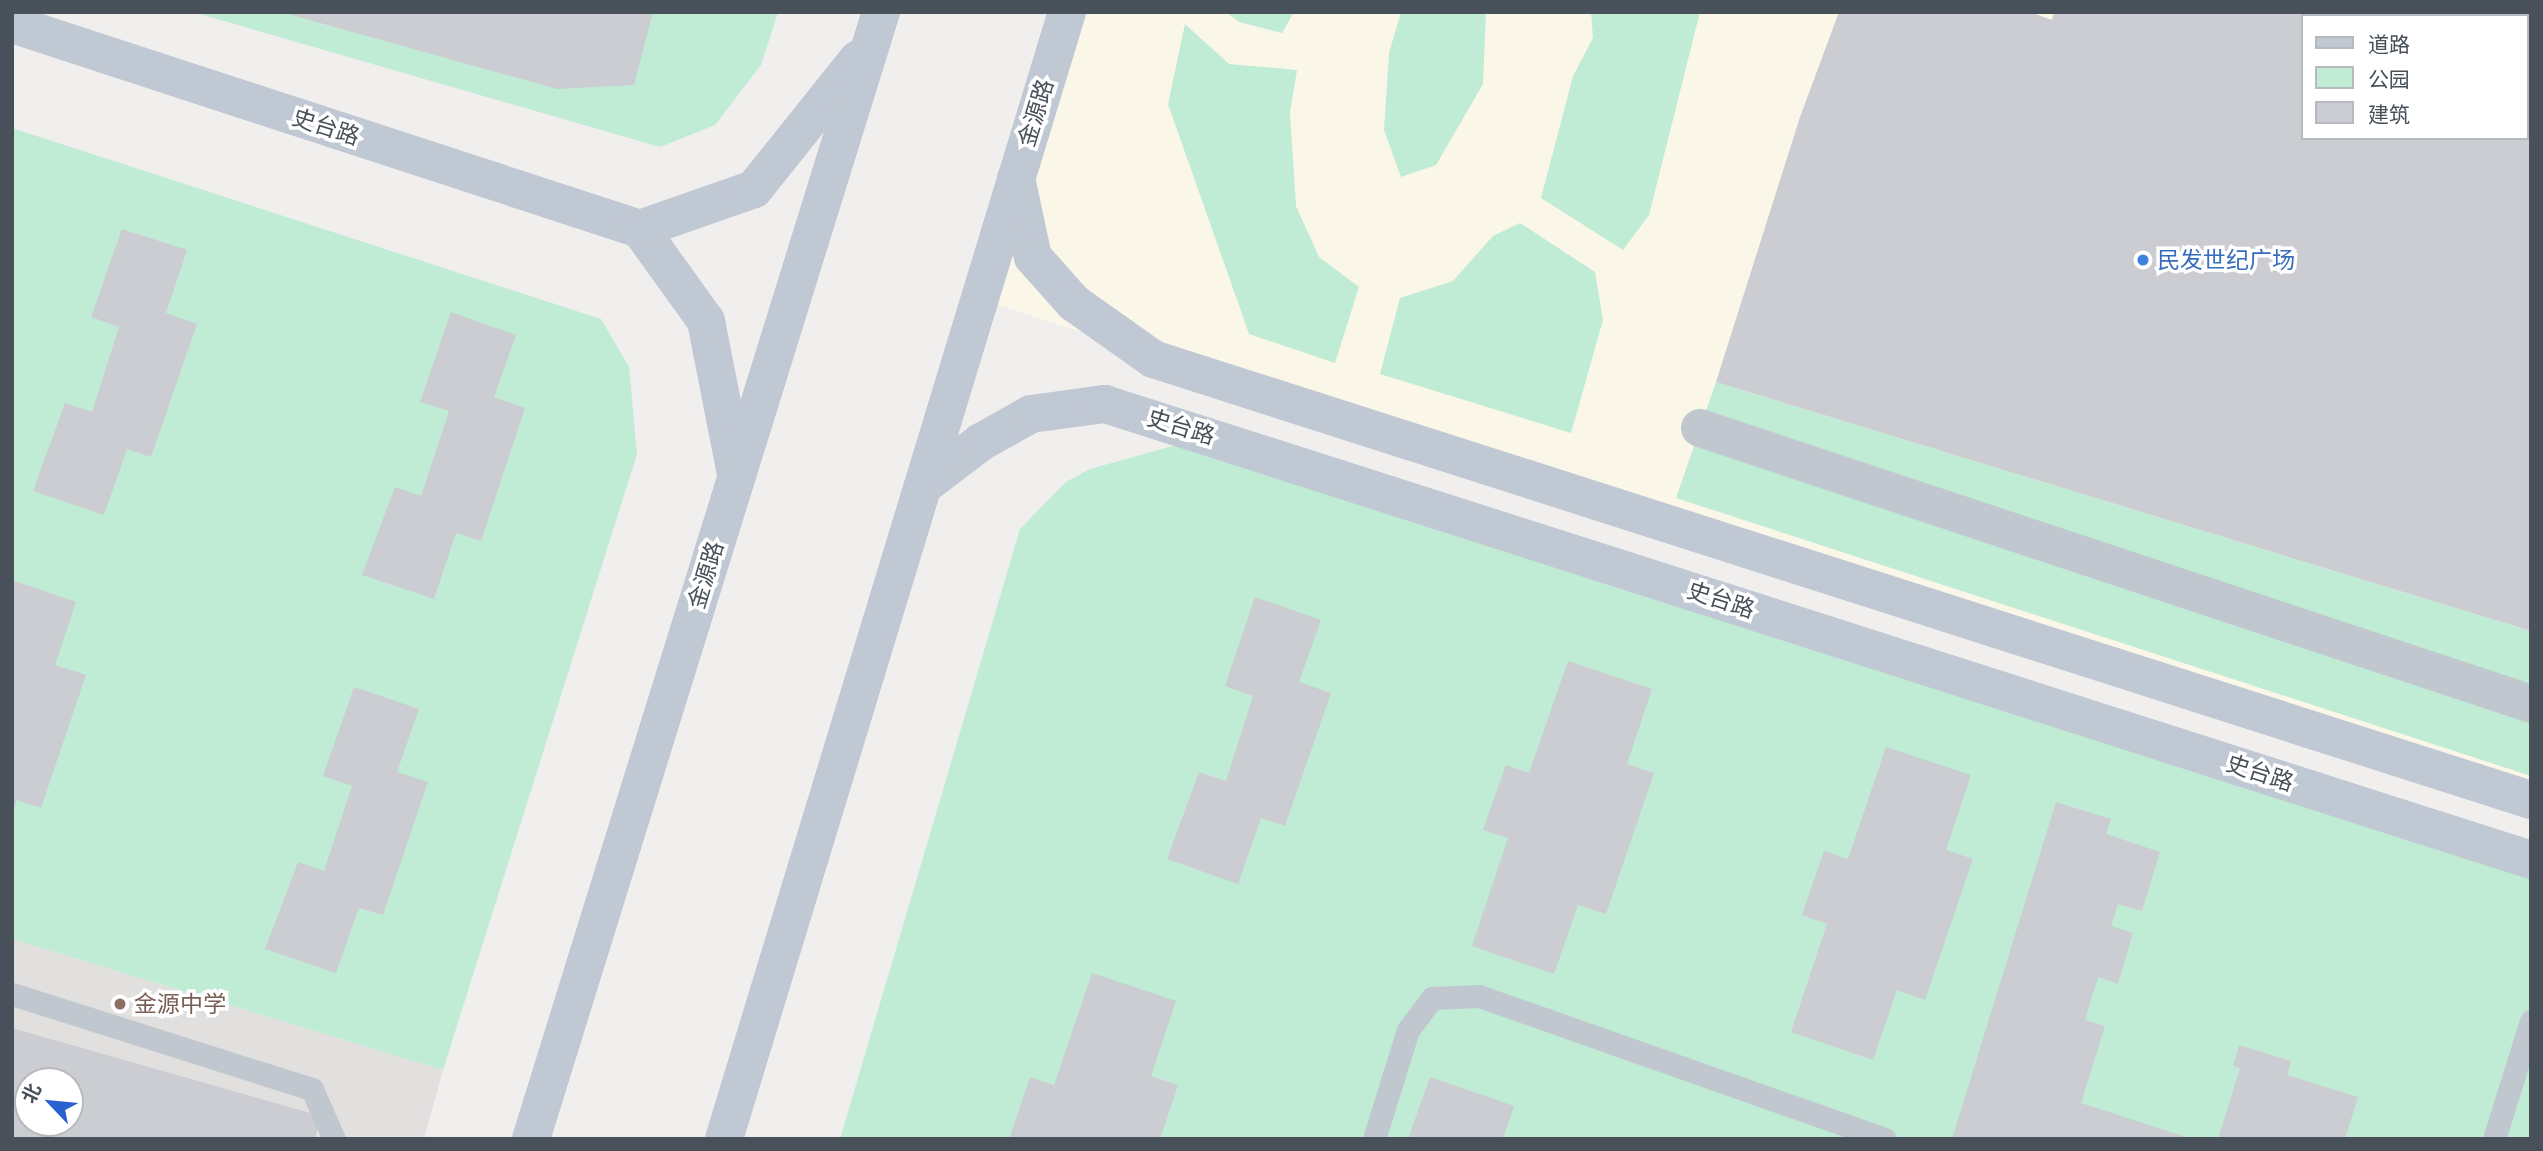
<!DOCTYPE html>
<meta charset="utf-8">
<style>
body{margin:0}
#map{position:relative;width:2543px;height:1151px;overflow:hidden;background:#f1eeee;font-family:Helvetica,"Noto Sans SC",sans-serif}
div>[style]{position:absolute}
.commercial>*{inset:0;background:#faf7e9}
.education>*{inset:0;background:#e1e0df}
.green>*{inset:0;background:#c0ebd4}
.building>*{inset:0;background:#cccdd2}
.lane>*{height:23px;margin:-11.5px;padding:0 11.5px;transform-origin:11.5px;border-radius:11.5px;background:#c0c7cf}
.street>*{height:38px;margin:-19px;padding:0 19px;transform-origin:19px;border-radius:19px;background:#c0c7cf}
.secondary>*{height:38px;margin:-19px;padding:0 19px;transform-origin:19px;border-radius:19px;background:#c0c8d3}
.dots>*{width:19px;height:19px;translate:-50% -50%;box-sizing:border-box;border:4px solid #fff;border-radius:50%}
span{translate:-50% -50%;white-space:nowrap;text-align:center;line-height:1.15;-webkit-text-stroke:7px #fff;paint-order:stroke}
.street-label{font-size:23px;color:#48505a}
.shop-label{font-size:23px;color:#366cbe}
.left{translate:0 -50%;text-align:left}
.education-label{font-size:23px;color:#785e54}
.frame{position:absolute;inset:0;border:14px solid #48505a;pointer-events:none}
.legend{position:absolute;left:2301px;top:14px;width:228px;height:126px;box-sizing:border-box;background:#fff;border:2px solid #b6b9bd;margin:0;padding:9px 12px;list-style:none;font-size:21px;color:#48505a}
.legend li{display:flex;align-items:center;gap:14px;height:35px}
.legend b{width:35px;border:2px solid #b6b9bd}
.north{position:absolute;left:14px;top:1067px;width:70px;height:70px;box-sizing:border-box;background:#fff;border:2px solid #b6b9bd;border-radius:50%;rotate:296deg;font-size:19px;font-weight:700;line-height:28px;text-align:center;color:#48505a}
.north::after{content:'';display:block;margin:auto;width:24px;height:32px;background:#2862d0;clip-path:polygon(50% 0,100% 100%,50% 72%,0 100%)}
</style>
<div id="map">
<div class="commercial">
<i style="clip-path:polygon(evenodd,1067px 12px,2531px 12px,2531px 800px,980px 299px,1067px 12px,2303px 16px,2527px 16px,2527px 138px,2303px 138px,2303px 16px)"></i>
</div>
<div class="education">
<i style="clip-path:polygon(evenodd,12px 939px,443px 1070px,424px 1139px,12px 1139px,12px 939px,28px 1081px,70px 1081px,70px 1123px,28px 1123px,28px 1081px)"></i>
</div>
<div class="green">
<i style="clip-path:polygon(193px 12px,778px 12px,761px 65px,715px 125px,660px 147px)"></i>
<i style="clip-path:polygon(1226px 12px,1294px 12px,1282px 33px,1239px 22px)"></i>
<i style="clip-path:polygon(1401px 12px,1486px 12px,1483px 84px,1436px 165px,1401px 177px,1384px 130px,1389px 53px)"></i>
<i style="clip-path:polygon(1591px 12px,1700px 12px,1649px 215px,1623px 250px,1541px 198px,1573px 76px,1593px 38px)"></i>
<i style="clip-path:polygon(1185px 24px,1229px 64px,1297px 70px,1290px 113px,1296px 206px,1319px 257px,1359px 287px,1335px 363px,1249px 334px,1168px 104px)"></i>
<i style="clip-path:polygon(12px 128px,601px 319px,629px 367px,637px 454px,443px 1070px,12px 939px)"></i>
<i style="clip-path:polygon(1520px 223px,1595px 272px,1603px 320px,1571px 433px,1380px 374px,1400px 298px,1453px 281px,1493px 236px)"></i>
<i style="clip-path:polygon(1716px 382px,2531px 631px,2531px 776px,1676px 498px)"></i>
<i style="clip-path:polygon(1209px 436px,2531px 860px,2531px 1139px,840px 1139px,1020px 529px,1066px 482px,1090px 469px)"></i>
</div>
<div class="building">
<i style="clip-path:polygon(281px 12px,653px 12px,634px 85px,557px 89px)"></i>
<i style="clip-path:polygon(evenodd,1839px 12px,2029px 12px,2052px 20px,2054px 12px,2531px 12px,2531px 631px,1716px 382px,1800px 117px,1839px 12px,2303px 16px,2527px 16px,2527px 138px,2303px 138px,2303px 16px)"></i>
<i style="clip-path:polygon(122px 229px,187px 250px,166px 313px,197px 324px,151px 457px,127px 449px,104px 515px,33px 491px,65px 403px,92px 412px,119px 327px,91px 317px)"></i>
<i style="clip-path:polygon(451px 312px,516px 335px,494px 397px,525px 408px,481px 541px,456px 533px,434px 599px,362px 575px,395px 487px,421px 496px,449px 411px,420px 402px)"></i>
<i style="clip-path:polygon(12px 580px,76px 602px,55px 665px,86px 675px,41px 808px,17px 800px,13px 812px)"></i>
<i style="clip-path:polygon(1255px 597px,1321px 620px,1299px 682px,1331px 693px,1285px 826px,1261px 818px,1238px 884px,1167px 859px,1199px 772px,1226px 781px,1253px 696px,1225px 686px)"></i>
<i style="clip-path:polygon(1568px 661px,1652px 689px,1627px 764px,1654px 773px,1606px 914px,1578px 905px,1554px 974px,1472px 946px,1508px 838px,1483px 830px,1506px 765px,1529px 773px)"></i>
<i style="clip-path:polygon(354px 687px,419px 709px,397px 772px,428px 782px,383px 915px,359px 908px,336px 973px,265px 949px,298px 862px,324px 871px,352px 786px,323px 776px)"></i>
<i style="clip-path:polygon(1886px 747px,1971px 775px,1946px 850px,1973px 859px,1925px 1000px,1897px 990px,1873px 1060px,1791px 1032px,1827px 924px,1802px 915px,1824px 851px,1848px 859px)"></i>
<i style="clip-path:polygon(2056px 802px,2111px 819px,2106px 834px,2160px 852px,2142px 911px,2118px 904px,2111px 926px,2133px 933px,2118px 984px,2098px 977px,2085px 1020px,2105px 1026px,2081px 1103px,2192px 1139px,1952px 1139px)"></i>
<i style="clip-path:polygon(1092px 973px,1176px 1001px,1151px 1076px,1178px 1085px,1160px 1139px,1009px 1139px,1030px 1077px,1054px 1085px)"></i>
<i style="clip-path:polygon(evenodd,12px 1028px,321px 1116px,315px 1139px,12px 1139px,12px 1028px,28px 1081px,70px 1081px,70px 1123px,28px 1123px,28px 1081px)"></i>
<i style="clip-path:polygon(2239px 1045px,2291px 1061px,2287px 1075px,2358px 1097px,2345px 1139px,2218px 1139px,2240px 1068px,2233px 1066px)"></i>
<i style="clip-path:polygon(1430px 1077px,1514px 1106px,1503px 1139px,1408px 1139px)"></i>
</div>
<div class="lane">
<i style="left:12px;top:994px;width:315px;rotate:17.6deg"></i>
<i style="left:312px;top:1089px;width:55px;rotate:66.3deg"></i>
<i style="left:1374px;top:1139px;width:114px;rotate:-72.7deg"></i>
<i style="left:1408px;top:1030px;width:40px;rotate:-53deg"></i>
<i style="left:1432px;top:998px;width:47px;rotate:-2.4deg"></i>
<i style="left:1479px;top:996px;width:430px;rotate:19.4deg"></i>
<i style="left:2494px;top:1139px;width:124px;rotate:-72.6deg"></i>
</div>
<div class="street">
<i style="left:1700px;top:428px;width:876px;rotate:18.37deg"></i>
</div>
<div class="secondary">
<i style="left:12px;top:24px;width:661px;rotate:18.08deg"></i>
<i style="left:1016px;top:178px;width:81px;rotate:77.9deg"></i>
<i style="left:1033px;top:257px;width:62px;rotate:48.3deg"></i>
<i style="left:1074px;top:303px;width:97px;rotate:35.3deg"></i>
<i style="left:1153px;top:359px;width:1447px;rotate:17.75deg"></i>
<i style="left:736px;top:474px;width:156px;rotate:-101.1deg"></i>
<i style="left:706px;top:321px;width:113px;rotate:-125.7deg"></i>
<i style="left:640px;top:229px;width:121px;rotate:-19.3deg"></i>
<i style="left:754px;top:189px;width:166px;rotate:-51.3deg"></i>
<i style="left:923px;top:486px;width:73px;rotate:-37.2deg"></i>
<i style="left:981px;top:442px;width:57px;rotate:-29.2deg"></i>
<i style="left:1031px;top:414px;width:75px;rotate:-7.7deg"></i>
<i style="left:1105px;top:404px;width:1497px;rotate:17.73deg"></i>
<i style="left:531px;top:1139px;width:1180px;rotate:-72.75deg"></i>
<i style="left:724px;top:1139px;width:1178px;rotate:-73.07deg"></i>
</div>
<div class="dots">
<i style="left:2143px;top:260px;background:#3f7fe0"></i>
<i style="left:120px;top:1004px;background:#8d6e63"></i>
</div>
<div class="street-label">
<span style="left:1036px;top:113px;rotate:-73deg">金源路</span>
<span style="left:326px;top:127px;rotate:18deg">史台路</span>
<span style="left:1181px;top:427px;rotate:17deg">史台路</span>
<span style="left:706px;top:575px;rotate:-73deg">金源路</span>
<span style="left:1721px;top:600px;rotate:18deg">史台路</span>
<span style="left:2260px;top:773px;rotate:18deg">史台路</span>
</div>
<div class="shop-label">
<span class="left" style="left:2157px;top:260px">民发世纪广场</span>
</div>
<div class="education-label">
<span class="left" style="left:134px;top:1004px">金源中学</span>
</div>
<div class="frame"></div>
<ul class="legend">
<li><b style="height:9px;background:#c0c8d3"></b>道路</li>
<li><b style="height:19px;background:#c0ebd4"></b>公园</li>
<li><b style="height:19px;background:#cccdd2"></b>建筑</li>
</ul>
<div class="north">北</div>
</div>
